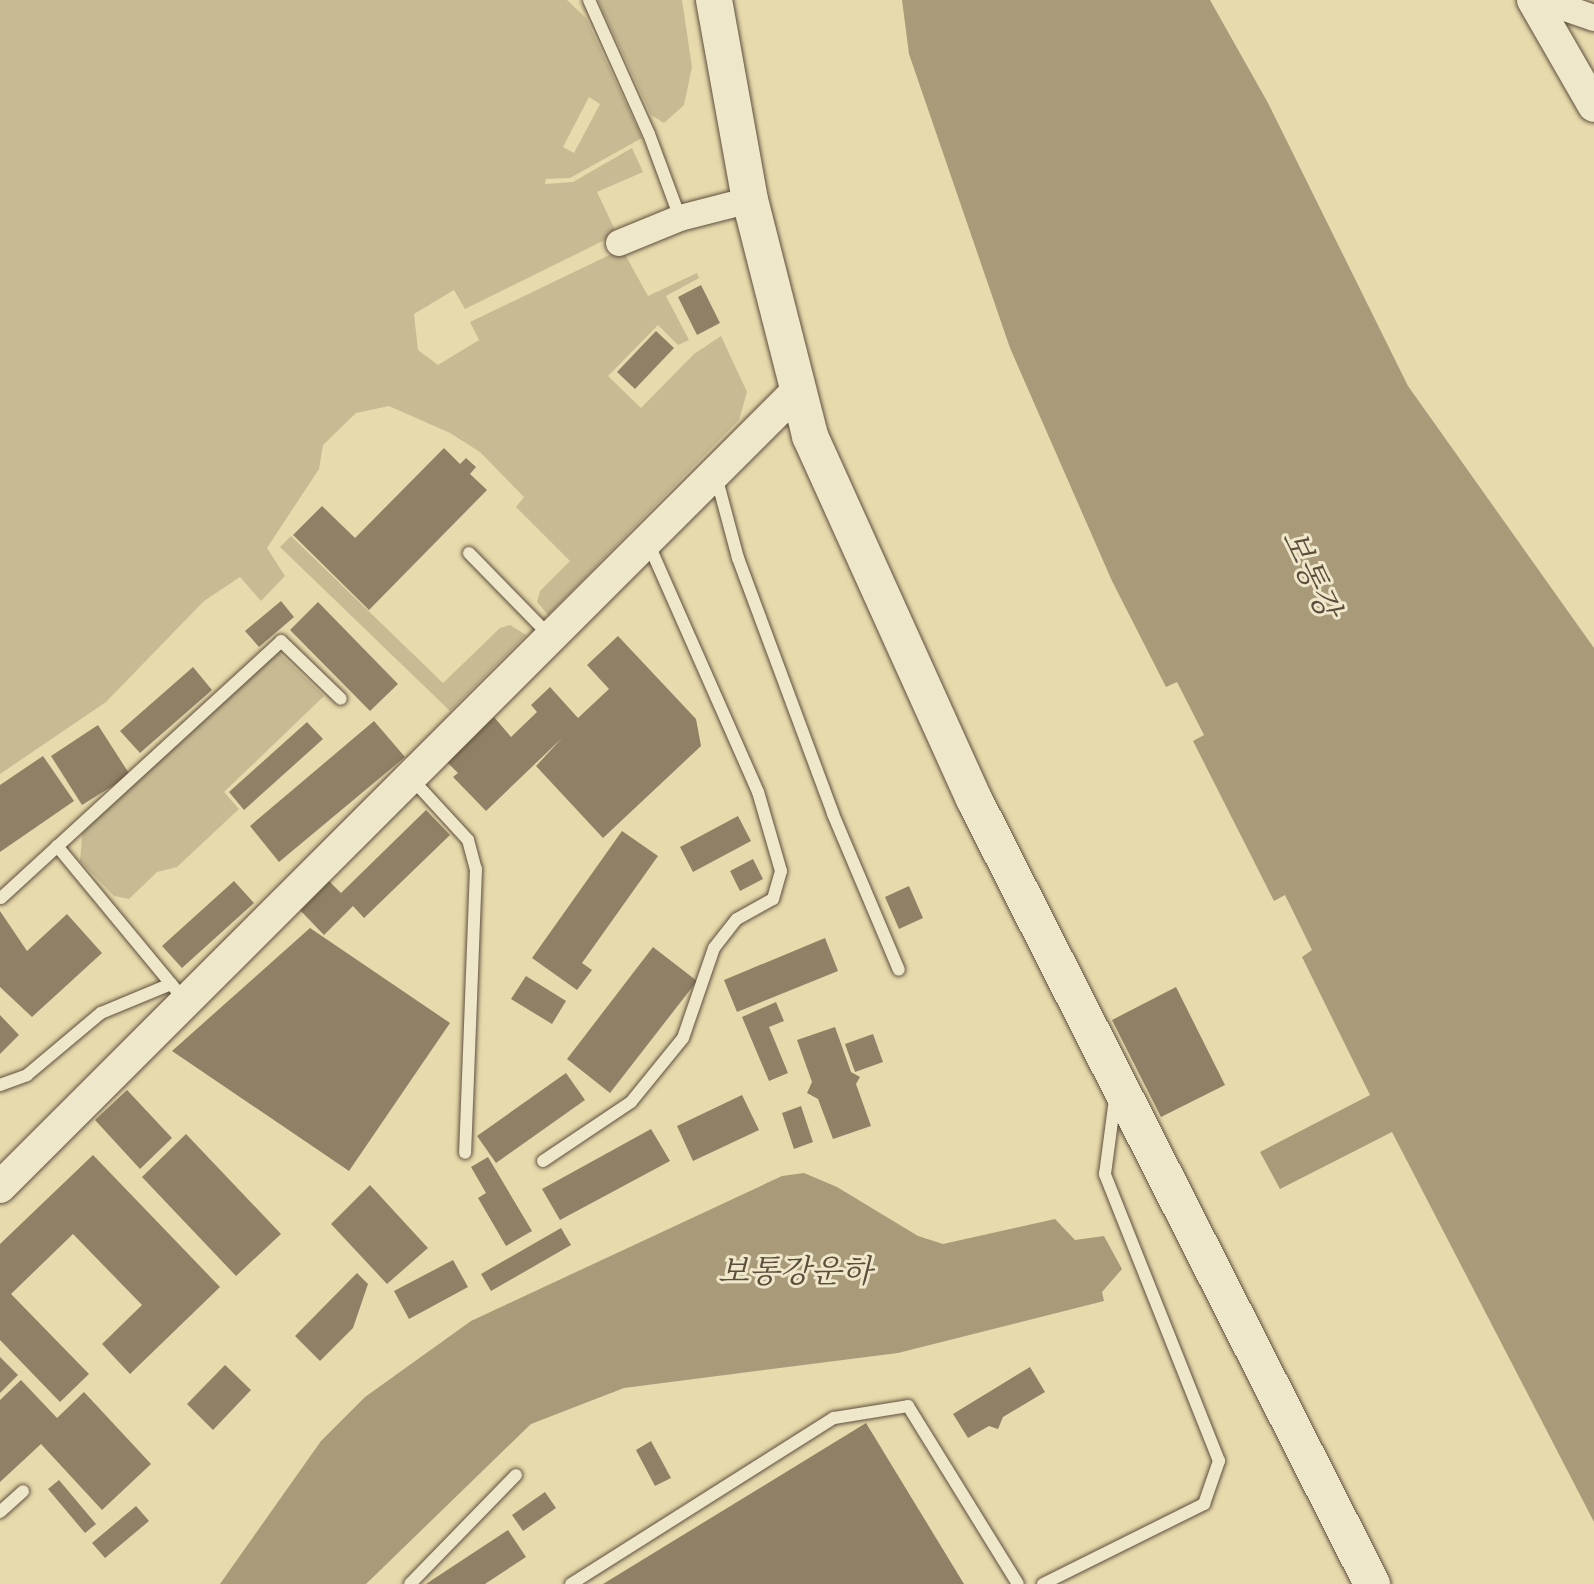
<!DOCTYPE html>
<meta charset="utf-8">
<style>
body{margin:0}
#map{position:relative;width:1594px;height:1584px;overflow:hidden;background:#e7daac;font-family:Cardo,"Noto Serif KR",serif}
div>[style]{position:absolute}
.green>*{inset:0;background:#c8bb93}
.water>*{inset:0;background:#a99b7a}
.building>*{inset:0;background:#908166}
.roads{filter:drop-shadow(0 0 2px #5e4f3e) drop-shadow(0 0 2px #5e4f3e)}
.service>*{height:12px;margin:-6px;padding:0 6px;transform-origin:6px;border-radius:6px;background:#efe7c9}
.minor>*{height:26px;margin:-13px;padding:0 13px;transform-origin:13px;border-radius:13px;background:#efe7c9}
.tertiary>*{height:32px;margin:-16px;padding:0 16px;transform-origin:16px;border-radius:16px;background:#efe7c9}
.secondary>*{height:36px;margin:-18px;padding:0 18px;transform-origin:18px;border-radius:18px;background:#efe7c9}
span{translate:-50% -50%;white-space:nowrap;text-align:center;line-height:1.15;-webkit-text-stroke:6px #efe7c9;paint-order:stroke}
.water-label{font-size:32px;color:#5b4c3c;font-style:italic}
</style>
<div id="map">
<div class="green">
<i style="clip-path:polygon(evenodd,0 0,567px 0,586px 18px,642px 138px,570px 178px,546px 179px,545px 184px,573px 182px,632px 148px,643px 172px,597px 192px,617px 234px,465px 309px,454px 290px,414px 314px,418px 350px,438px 365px,479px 340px,470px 322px,622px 249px,648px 296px,697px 273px,699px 278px,666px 296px,689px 340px,678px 345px,658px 325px,608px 376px,641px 408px,694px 354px,721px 336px,747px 392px,739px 420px,548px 615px,537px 602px,540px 591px,570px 561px,516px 507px,524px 497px,480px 452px,450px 433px,389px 406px,356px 413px,323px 445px,319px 469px,267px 548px,285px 576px,261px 601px,240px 577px,204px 601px,106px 702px,0 774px,0 0,589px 97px,600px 104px,574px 153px,563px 147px,589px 97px)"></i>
<i style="clip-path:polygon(598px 0,682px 0,692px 67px,684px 105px,664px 123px,651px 115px)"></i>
<i style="clip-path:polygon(291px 536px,443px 683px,500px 628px,510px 625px,526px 635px,450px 711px,280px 547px)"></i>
<i style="clip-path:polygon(278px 652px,324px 696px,224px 792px,239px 809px,177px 867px,157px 872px,129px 899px,114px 896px,80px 861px,83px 825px)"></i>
</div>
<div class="water">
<i style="clip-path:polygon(902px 0,1210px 0,1268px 103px,1408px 386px,1594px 648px,1594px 1522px,1392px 1132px,1280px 1189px,1260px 1152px,1370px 1095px,1302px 957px,1312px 950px,1285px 895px,1274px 901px,1193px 741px,1204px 735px,1177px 682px,1166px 687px,1112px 581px,1010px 348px,909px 54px)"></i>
<i style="clip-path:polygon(804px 1173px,837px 1187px,918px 1236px,943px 1244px,1055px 1219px,1075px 1240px,1104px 1236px,1122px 1269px,1102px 1292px,1104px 1301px,898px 1353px,624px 1388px,531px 1424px,366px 1584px,220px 1584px,321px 1441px,365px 1397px,471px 1321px,782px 1176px)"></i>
</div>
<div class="building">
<i style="clip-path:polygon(701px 285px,720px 323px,697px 335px,678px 297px)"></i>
<i style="clip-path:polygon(656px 331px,674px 348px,635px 389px,617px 372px)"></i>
<i style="clip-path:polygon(444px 448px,460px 464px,466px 458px,476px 467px,470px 474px,487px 490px,369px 610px,293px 535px,322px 506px,355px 538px)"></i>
<i style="clip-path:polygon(281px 601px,294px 617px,259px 647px,245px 631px)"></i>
<i style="clip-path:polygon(318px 602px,398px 684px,370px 711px,290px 630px)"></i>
<i style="clip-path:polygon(618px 636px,696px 719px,701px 746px,603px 838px,536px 766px,562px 738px,486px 811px,453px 777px,458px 773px,447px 762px,494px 717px,511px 737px,537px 712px,531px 705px,550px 687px,578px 718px,609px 689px,587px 665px)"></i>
<i style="clip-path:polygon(193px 667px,212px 690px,140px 753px,120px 731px)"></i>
<i style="clip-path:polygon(374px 721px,405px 757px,279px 862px,250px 826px)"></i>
<i style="clip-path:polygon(307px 722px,323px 739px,244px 810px,229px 792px)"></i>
<i style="clip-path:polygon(98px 725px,130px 775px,82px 805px,51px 756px)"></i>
<i style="clip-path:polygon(43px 756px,74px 801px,0 852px,0 785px)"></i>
<i style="clip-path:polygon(426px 810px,450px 835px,364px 918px,353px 906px,324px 935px,297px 907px,327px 879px,341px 893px)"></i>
<i style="clip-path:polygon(738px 816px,751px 841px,693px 872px,680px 847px)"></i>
<i style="clip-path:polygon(622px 831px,658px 856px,582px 963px,592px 970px,577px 990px,532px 958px)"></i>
<i style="clip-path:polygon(753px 859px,763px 879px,740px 891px,730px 871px)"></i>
<i style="clip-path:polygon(234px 881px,254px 903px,182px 968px,162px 946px)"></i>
<i style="clip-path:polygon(909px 886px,923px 918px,899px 929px,885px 897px)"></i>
<i style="clip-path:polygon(0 911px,27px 951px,67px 914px,102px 953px,32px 1017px,0 987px)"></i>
<i style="clip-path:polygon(310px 928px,450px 1023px,349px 1171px,172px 1051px)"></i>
<i style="clip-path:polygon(825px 938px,838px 971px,737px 1012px,724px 980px)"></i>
<i style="clip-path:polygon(653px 947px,697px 981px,610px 1093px,567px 1059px)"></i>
<i style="clip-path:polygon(526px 976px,566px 1001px,552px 1024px,511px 999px)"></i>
<i style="clip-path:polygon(1176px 987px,1225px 1085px,1161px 1117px,1112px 1020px)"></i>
<i style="clip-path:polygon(776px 1002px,784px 1021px,769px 1027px,788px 1073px,769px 1081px,742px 1017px)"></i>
<i style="clip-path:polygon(0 1015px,19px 1035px,0 1054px)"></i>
<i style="clip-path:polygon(835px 1027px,851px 1072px,860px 1077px,856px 1084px,871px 1126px,833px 1139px,818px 1099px,807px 1093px,812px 1082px,797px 1040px)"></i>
<i style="clip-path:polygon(873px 1034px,883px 1062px,855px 1072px,845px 1044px)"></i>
<i style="clip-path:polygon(566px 1073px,585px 1100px,496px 1163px,477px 1136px)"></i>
<i style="clip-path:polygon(127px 1090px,172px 1138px,140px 1169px,95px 1120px)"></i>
<i style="clip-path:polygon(742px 1095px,759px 1130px,693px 1161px,677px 1126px)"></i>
<i style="clip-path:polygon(801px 1106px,813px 1142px,794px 1149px,782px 1113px)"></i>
<i style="clip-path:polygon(651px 1129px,670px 1161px,560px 1220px,542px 1189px)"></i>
<i style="clip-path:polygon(186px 1134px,281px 1234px,236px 1276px,142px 1177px)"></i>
<i style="clip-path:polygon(93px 1155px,220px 1287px,130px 1374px,102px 1344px,142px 1305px,73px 1234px,11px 1294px,89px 1374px,60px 1402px,0 1340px,0 1244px)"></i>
<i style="clip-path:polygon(488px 1157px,532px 1231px,506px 1246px,478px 1198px,486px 1193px,471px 1167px)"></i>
<i style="clip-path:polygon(370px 1185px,428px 1248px,387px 1284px,331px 1224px)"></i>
<i style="clip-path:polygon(561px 1228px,571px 1245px,491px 1291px,481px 1274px)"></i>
<i style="clip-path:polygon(453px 1260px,468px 1287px,409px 1319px,394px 1291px)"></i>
<i style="clip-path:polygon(357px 1273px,368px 1284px,353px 1328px,320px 1361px,295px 1336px)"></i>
<i style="clip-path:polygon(0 1357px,18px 1375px,0 1393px)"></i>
<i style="clip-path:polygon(225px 1365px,251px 1390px,213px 1430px,187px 1404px)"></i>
<i style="clip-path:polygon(1030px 1367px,1045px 1392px,1003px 1417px,998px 1429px,989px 1426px,968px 1438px,953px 1414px)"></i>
<i style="clip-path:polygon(21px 1380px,57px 1418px,84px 1392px,151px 1464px,102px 1510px,41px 1444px,0 1482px,0 1400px)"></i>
<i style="clip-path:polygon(866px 1423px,964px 1584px,603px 1584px)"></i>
<i style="clip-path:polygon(651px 1441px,671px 1478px,655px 1486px,636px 1450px)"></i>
<i style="clip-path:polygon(59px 1480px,96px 1524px,85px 1533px,48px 1489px)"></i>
<i style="clip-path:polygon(545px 1492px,556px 1508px,523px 1531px,512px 1515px)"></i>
<i style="clip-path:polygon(136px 1506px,149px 1521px,105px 1558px,92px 1543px)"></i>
<i style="clip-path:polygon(508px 1530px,526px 1557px,485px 1584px,426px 1584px)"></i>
</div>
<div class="roads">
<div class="service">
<i style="left:589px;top:0;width:147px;rotate:65.9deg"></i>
<i style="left:649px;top:134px;width:90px;rotate:69.7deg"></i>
<i style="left:716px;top:476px;width:85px;rotate:75deg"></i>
<i style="left:738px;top:558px;width:273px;rotate:69.6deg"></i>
<i style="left:833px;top:814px;width:169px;rotate:67.1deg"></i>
<i style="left:469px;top:553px;width:115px;rotate:45.7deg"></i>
<i style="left:412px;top:779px;width:83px;rotate:47.4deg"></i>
<i style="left:468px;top:840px;width:30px;rotate:75deg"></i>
<i style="left:476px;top:869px;width:284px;rotate:92.2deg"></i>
<i style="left:57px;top:846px;width:201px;rotate:50.4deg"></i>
<i style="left:1px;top:898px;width:380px;rotate:-42.5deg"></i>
<i style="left:281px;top:641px;width:83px;rotate:44deg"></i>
<i style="left:0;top:1085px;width:29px;rotate:-20deg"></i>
<i style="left:27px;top:1075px;width:97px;rotate:-40deg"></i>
<i style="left:101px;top:1013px;width:76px;rotate:-22.5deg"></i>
<i style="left:543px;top:1161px;width:106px;rotate:-33.8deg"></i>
<i style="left:631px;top:1102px;width:82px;rotate:-50.9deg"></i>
<i style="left:683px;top:1038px;width:95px;rotate:-71deg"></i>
<i style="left:714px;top:948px;width:37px;rotate:-52deg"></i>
<i style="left:737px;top:919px;width:41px;rotate:-29.1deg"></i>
<i style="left:773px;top:899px;width:29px;rotate:-74deg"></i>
<i style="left:781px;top:871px;width:82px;rotate:-106.2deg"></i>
<i style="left:758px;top:792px;width:270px;rotate:-113.8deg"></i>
<i style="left:0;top:1512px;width:31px;rotate:-42deg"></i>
<i style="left:410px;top:1584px;width:152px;rotate:-45.8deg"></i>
<i style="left:571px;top:1584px;width:311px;rotate:-32.3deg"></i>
<i style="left:834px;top:1418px;width:75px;rotate:-9.2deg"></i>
<i style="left:908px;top:1406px;width:209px;rotate:58.3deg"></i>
<i style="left:1043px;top:1584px;width:180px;rotate:-26.4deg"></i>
<i style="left:1204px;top:1504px;width:46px;rotate:-70.8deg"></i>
<i style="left:1219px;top:1461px;width:309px;rotate:-111.7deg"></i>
<i style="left:1105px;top:1174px;width:76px;rotate:-82.4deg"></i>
</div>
<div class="minor">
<i style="left:1542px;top:0;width:55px;rotate:19.1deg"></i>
<i style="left:619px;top:243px;width:66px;rotate:-22.3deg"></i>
<i style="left:680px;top:218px;width:72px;rotate:-14.4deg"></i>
</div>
<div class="tertiary">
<i style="left:1533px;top:0;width:122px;rotate:60.1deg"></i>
<i style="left:0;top:1187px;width:1125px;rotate:-44.96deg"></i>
</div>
<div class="secondary">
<i style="left:714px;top:0;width:203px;rotate:79.8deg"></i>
<i style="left:750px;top:200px;width:244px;rotate:75.7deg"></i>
<i style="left:810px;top:436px;width:398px;rotate:65.7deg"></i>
<i style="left:974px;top:799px;width:880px;rotate:63.11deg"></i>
</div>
</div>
<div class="water-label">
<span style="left:1310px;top:574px;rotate:65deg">보통강</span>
<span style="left:795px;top:1272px">보통강운하</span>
</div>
</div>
